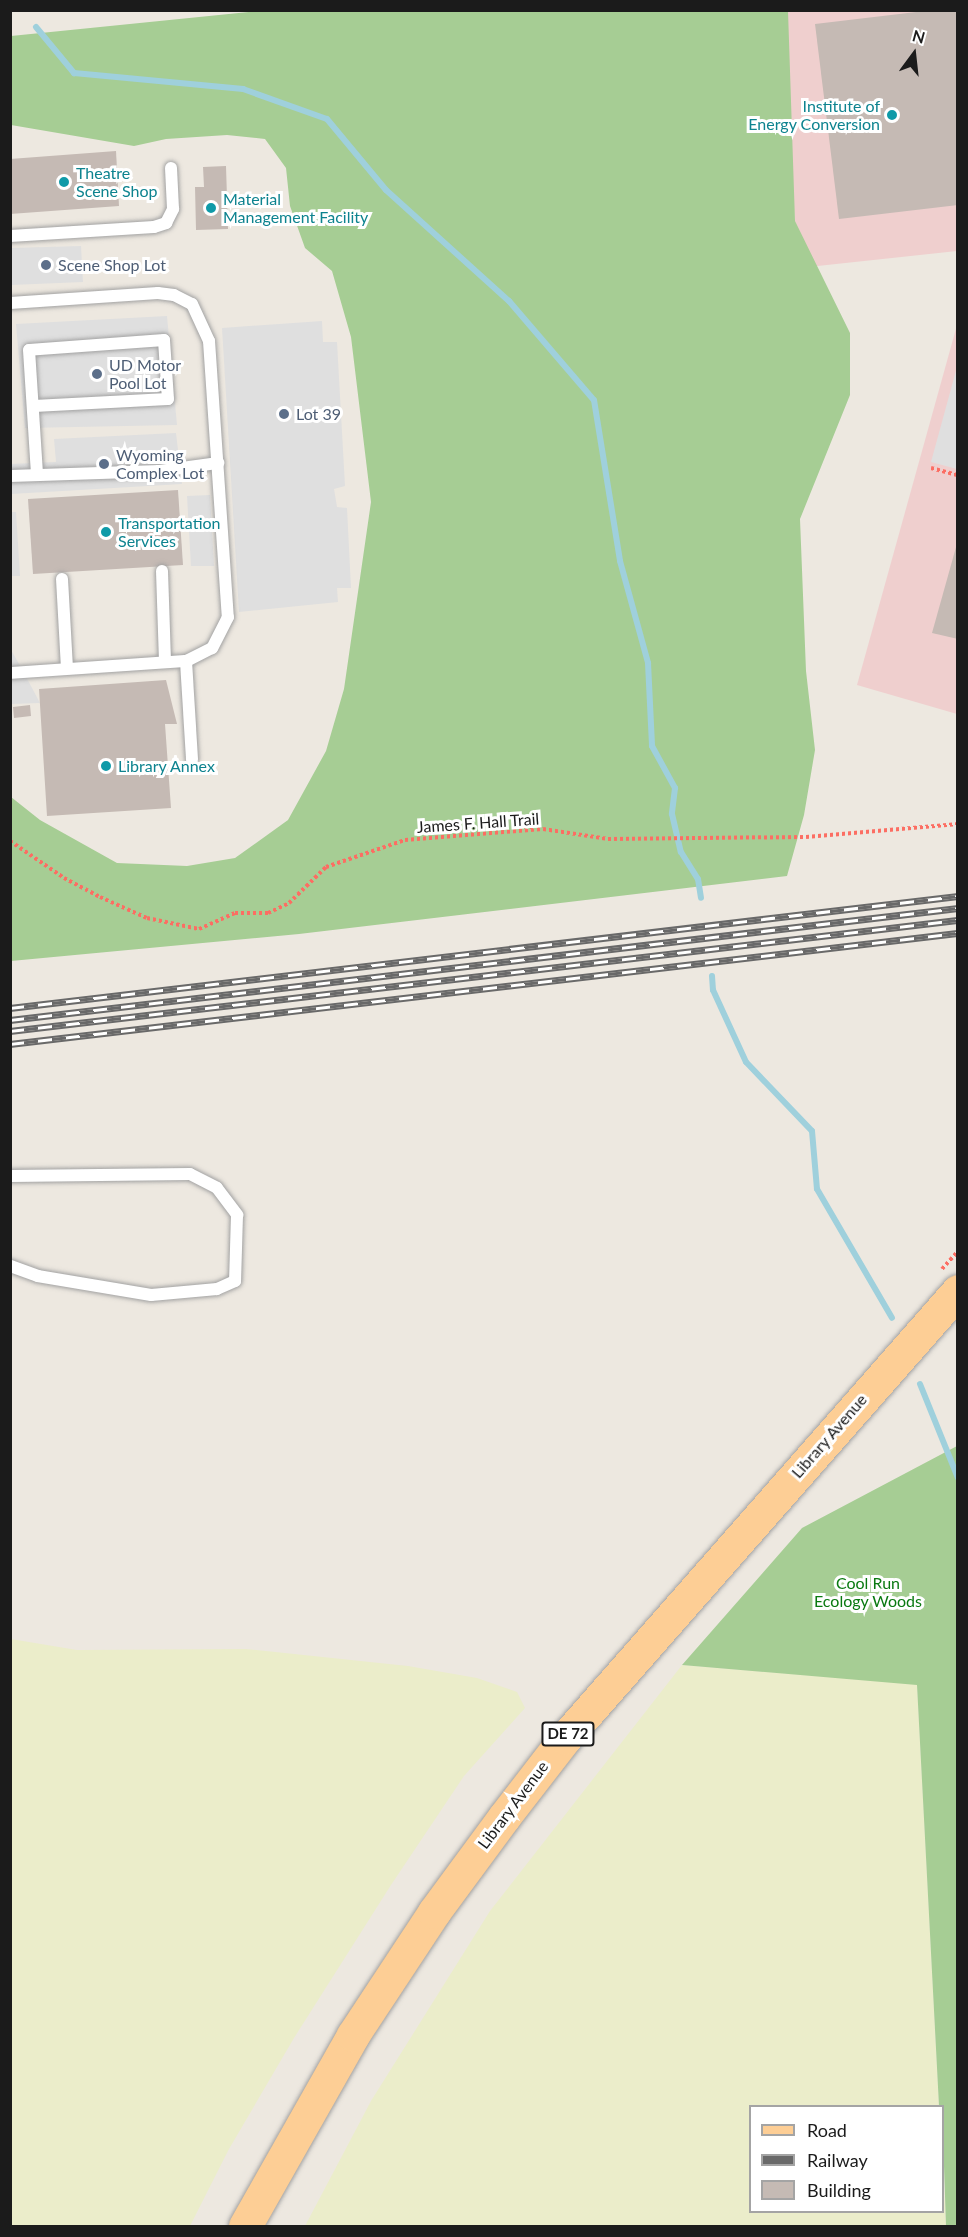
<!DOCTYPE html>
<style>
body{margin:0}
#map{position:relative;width:968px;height:2237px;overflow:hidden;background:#ede8e0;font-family:Lato,sans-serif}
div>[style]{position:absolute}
.commercial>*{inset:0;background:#efcfce}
.farmland>*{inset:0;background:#ebedca}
.forest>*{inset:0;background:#a6cd94}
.parking>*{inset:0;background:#dfdfdf}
.stream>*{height:6px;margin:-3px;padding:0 3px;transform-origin:3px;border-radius:3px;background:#9fd0dc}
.building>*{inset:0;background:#c5bab4}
.path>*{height:4px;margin-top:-2px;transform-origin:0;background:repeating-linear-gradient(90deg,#fc6e63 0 3px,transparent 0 6px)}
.roads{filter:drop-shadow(0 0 2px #a2a2a2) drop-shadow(0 0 2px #a2a2a2)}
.lane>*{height:12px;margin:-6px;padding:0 6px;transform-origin:6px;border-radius:6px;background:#fff}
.primary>*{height:33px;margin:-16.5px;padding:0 16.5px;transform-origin:16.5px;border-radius:16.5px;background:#fdce95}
.rail>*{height:7px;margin-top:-3.5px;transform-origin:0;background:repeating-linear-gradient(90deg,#fff 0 14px,#696969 0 28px);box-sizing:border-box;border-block:2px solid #696969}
.dots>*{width:16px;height:16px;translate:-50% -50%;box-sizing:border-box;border:3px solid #fff;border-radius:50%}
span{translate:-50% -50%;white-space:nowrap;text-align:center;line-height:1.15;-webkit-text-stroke:6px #fff;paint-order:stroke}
.shield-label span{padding:2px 4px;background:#fff;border:2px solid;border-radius:4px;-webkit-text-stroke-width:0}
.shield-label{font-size:15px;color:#1b1b1b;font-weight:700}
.culture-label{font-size:16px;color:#0d838f}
.right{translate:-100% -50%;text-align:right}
.left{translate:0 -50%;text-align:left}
.service-label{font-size:16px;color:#4e5e75}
.street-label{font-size:16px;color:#1b1b1b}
.park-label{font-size:16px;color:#097910}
.frame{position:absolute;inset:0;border:12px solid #1b1b1b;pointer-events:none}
.legend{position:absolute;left:749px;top:2105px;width:195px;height:108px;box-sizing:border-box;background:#fff;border:2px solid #a4a4a4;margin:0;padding:8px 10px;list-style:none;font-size:18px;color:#1b1b1b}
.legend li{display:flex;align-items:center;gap:12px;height:30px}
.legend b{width:30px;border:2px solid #a4a4a4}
.north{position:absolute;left:884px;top:24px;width:60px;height:60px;-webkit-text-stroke:4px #fff;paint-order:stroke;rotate:15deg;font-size:16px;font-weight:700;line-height:24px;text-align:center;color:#1b1b1b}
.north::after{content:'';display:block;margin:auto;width:21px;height:27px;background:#1b1b1b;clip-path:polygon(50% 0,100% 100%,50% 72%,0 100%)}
</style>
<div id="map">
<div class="commercial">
<i style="clip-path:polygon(777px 11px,957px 11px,957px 251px,799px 268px)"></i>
<i style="clip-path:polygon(957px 325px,957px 714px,857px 685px)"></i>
</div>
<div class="farmland">
<i style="clip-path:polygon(11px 1639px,77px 1650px,246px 1649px,408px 1666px,477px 1678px,517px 1692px,525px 1708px,464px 1776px,391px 1885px,294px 2038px,229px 2149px,190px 2226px,11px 2226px)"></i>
<i style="clip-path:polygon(682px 1665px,917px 1684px,939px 2106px,750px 2106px,750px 2212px,942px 2212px,943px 2169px,946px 2226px,305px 2226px,371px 2101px,490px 1911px)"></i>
</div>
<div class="forest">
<i style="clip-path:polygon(269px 10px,788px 11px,795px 221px,850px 333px,850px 395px,800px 519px,806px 671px,815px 750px,804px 815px,787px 876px,299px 934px,11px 961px,11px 797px,40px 820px,117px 863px,187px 866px,235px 858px,288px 820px,326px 751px,344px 689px,371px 502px,351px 337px,332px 271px,305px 248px,290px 206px,286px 168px,265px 139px,227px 135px,166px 139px,134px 146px,11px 125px,11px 36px)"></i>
<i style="clip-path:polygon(957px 1446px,958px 2226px,946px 2226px,942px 2106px,939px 2106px,917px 1685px,682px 1665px,802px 1528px)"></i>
</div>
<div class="parking">
<i style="clip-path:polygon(81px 246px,83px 282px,11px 285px,11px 248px)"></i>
<i style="clip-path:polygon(167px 316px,177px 425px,25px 428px,16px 324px)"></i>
<i style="clip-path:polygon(322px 321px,323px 342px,337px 342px,345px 486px,334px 489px,337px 507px,347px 508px,351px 588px,337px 588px,338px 602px,239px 612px,222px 328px)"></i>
<i style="clip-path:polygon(957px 367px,957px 469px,931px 462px)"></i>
<i style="clip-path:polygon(176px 433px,182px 484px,11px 494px,11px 464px,56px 462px,54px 439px)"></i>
<i style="clip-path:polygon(210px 495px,214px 566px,191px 566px,187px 496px)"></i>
<i style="clip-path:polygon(10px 512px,16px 512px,20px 576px,11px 576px)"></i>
<i style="clip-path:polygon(10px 648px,23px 671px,40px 703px,11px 704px)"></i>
</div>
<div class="stream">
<i style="left:36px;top:27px;width:60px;rotate:50.4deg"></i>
<i style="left:74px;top:73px;width:170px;rotate:5.4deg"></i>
<i style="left:243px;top:89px;width:89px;rotate:19.7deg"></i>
<i style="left:327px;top:119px;width:92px;rotate:50.3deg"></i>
<i style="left:386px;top:190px;width:166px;rotate:42.1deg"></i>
<i style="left:509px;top:301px;width:130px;rotate:49.4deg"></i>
<i style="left:594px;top:400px;width:163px;rotate:80.8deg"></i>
<i style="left:620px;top:561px;width:106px;rotate:74.6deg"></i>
<i style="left:648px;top:663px;width:83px;rotate:87.2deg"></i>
<i style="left:652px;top:746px;width:48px;rotate:61.3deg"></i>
<i style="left:675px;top:788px;width:26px;rotate:97deg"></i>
<i style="left:672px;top:814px;width:39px;rotate:77deg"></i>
<i style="left:681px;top:852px;width:32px;rotate:58deg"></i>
<i style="left:698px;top:879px;width:19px;rotate:81deg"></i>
<i style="left:712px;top:976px;width:14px;rotate:86deg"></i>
<i style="left:713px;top:990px;width:79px;rotate:65.4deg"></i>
<i style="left:746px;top:1062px;width:95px;rotate:46.3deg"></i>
<i style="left:812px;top:1131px;width:58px;rotate:85.1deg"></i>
<i style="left:817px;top:1189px;width:149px;rotate:59.8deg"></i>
<i style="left:920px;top:1384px;width:101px;rotate:68deg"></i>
</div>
<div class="building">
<i style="clip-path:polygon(933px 10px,958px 10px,958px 205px,839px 219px,815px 24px)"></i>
<i style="clip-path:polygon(116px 151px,119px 206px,10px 214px,10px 159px)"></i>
<i style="clip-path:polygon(226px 166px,228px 229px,196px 230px,195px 187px,204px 187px,203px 167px)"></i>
<i style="clip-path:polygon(178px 490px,183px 565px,33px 574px,28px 499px)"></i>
<i style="clip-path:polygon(958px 540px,958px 639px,932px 633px)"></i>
<i style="clip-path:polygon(166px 680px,177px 724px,165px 724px,171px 808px,47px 816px,39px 689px)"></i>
<i style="clip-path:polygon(30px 705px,31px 716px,14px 718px,13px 707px)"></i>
</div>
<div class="path">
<i style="left:931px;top:468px;width:28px;rotate:15deg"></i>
<i style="left:10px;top:841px;width:65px;rotate:34.4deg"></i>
<i style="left:64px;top:878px;width:41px;rotate:27.8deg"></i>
<i style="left:100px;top:897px;width:51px;rotate:24.1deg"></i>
<i style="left:147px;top:918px;width:53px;rotate:11.9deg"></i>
<i style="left:199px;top:929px;width:39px;rotate:-24deg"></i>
<i style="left:235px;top:913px;width:33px"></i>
<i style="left:268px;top:913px;width:23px;rotate:-25deg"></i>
<i style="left:289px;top:903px;width:52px;rotate:-44.2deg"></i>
<i style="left:326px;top:867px;width:83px;rotate:-18.9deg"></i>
<i style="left:405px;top:840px;width:138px;rotate:-4.6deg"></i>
<i style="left:543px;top:829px;width:66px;rotate:8.7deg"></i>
<i style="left:608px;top:839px;width:198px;rotate:-0.6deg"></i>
<i style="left:806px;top:837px;width:153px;rotate:-4.9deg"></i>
<i style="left:942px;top:1269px;width:24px;rotate:-48deg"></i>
</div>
<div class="roads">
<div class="lane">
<i style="left:10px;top:236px;width:144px;rotate:-3.6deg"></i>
<i style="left:154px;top:227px;width:13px;rotate:-18deg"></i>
<i style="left:166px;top:223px;width:16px;rotate:-63deg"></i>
<i style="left:173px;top:209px;width:41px;rotate:-92.8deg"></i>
<i style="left:10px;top:303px;width:148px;rotate:-3.9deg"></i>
<i style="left:158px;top:293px;width:16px;rotate:7deg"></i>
<i style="left:174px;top:295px;width:20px;rotate:27deg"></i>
<i style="left:192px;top:304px;width:41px;rotate:65.3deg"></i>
<i style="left:209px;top:341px;width:277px;rotate:86.1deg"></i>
<i style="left:228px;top:617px;width:35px;rotate:117deg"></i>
<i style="left:212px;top:648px;width:29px;rotate:153deg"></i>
<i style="left:186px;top:661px;width:176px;rotate:176.1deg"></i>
<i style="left:34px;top:406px;width:134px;rotate:-3deg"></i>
<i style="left:168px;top:399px;width:59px;rotate:-93.9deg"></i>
<i style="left:164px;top:340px;width:135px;rotate:175.8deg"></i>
<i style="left:29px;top:350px;width:125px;rotate:86.3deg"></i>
<i style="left:10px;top:476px;width:150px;rotate:-1.9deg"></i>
<i style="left:160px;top:471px;width:59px;rotate:-7.9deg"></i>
<i style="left:162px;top:571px;width:90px;rotate:88.1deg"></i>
<i style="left:62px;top:579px;width:89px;rotate:86.8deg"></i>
<i style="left:186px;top:661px;width:99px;rotate:86.5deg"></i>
<i style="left:10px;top:1176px;width:180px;rotate:-0.6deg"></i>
<i style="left:190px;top:1174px;width:30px;rotate:27deg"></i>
<i style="left:217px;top:1188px;width:34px;rotate:53deg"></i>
<i style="left:237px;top:1215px;width:66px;rotate:91.7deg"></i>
<i style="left:235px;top:1281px;width:20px;rotate:156deg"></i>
<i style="left:217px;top:1289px;width:66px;rotate:174.8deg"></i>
<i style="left:151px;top:1295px;width:115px;rotate:-170.5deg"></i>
<i style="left:38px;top:1276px;width:30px;rotate:-160deg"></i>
</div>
<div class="primary">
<i style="left:245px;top:2226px;width:219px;rotate:-60.5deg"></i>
<i style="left:353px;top:2035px;width:147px;rotate:-56.6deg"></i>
<i style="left:434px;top:1912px;width:118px;rotate:-53.6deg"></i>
<i style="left:504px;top:1817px;width:100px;rotate:-52.3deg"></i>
<i style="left:565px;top:1738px;width:595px;rotate:-48.68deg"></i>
</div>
</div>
<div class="rail">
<i style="left:10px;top:1008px;width:955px;rotate:-6.74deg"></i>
<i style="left:10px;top:1020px;width:955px;rotate:-6.74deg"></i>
<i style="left:10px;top:1031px;width:954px;rotate:-6.68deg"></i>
<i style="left:10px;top:1044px;width:954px;rotate:-6.68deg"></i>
</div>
<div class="dots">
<i style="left:892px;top:115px;background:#0f9aa8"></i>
<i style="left:64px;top:182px;background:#0f9aa8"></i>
<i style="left:211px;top:208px;background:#0f9aa8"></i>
<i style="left:46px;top:265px;background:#5c6f8a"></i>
<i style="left:97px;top:374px;background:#5c6f8a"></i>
<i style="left:284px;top:414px;background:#5c6f8a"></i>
<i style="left:104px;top:464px;background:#5c6f8a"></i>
<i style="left:106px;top:532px;background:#0f9aa8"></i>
<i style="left:106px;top:766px;background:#0f9aa8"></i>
</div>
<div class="shield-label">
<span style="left:568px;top:1734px">DE 72</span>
</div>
<div class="culture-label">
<span class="right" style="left:880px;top:115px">Institute of<br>Energy Conversion</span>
<span class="left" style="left:76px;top:182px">Theatre<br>Scene Shop</span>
<span class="left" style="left:223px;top:208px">Material<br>Management Facility</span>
<span class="left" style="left:118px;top:532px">Transportation<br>Services</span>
<span class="left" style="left:118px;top:766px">Library Annex</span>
</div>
<div class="service-label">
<span class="left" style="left:58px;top:265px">Scene Shop Lot</span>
<span class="left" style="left:109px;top:374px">UD Motor<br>Pool Lot</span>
<span class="left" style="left:296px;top:414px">Lot 39</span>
<span class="left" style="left:116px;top:464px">Wyoming<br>Complex Lot</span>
</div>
<div class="street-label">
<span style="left:478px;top:823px;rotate:-4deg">James F. Hall Trail</span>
<span style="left:829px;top:1436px;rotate:-49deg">Library Avenue</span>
<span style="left:513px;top:1805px;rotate:-53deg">Library Avenue</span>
</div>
<div class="park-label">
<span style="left:868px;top:1592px">Cool Run<br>Ecology Woods</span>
</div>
<div class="frame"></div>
<ul class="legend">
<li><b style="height:8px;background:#fdce95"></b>Road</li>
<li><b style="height:8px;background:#696969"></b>Railway</li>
<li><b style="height:16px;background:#c5bab4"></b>Building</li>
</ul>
<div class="north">N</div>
</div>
